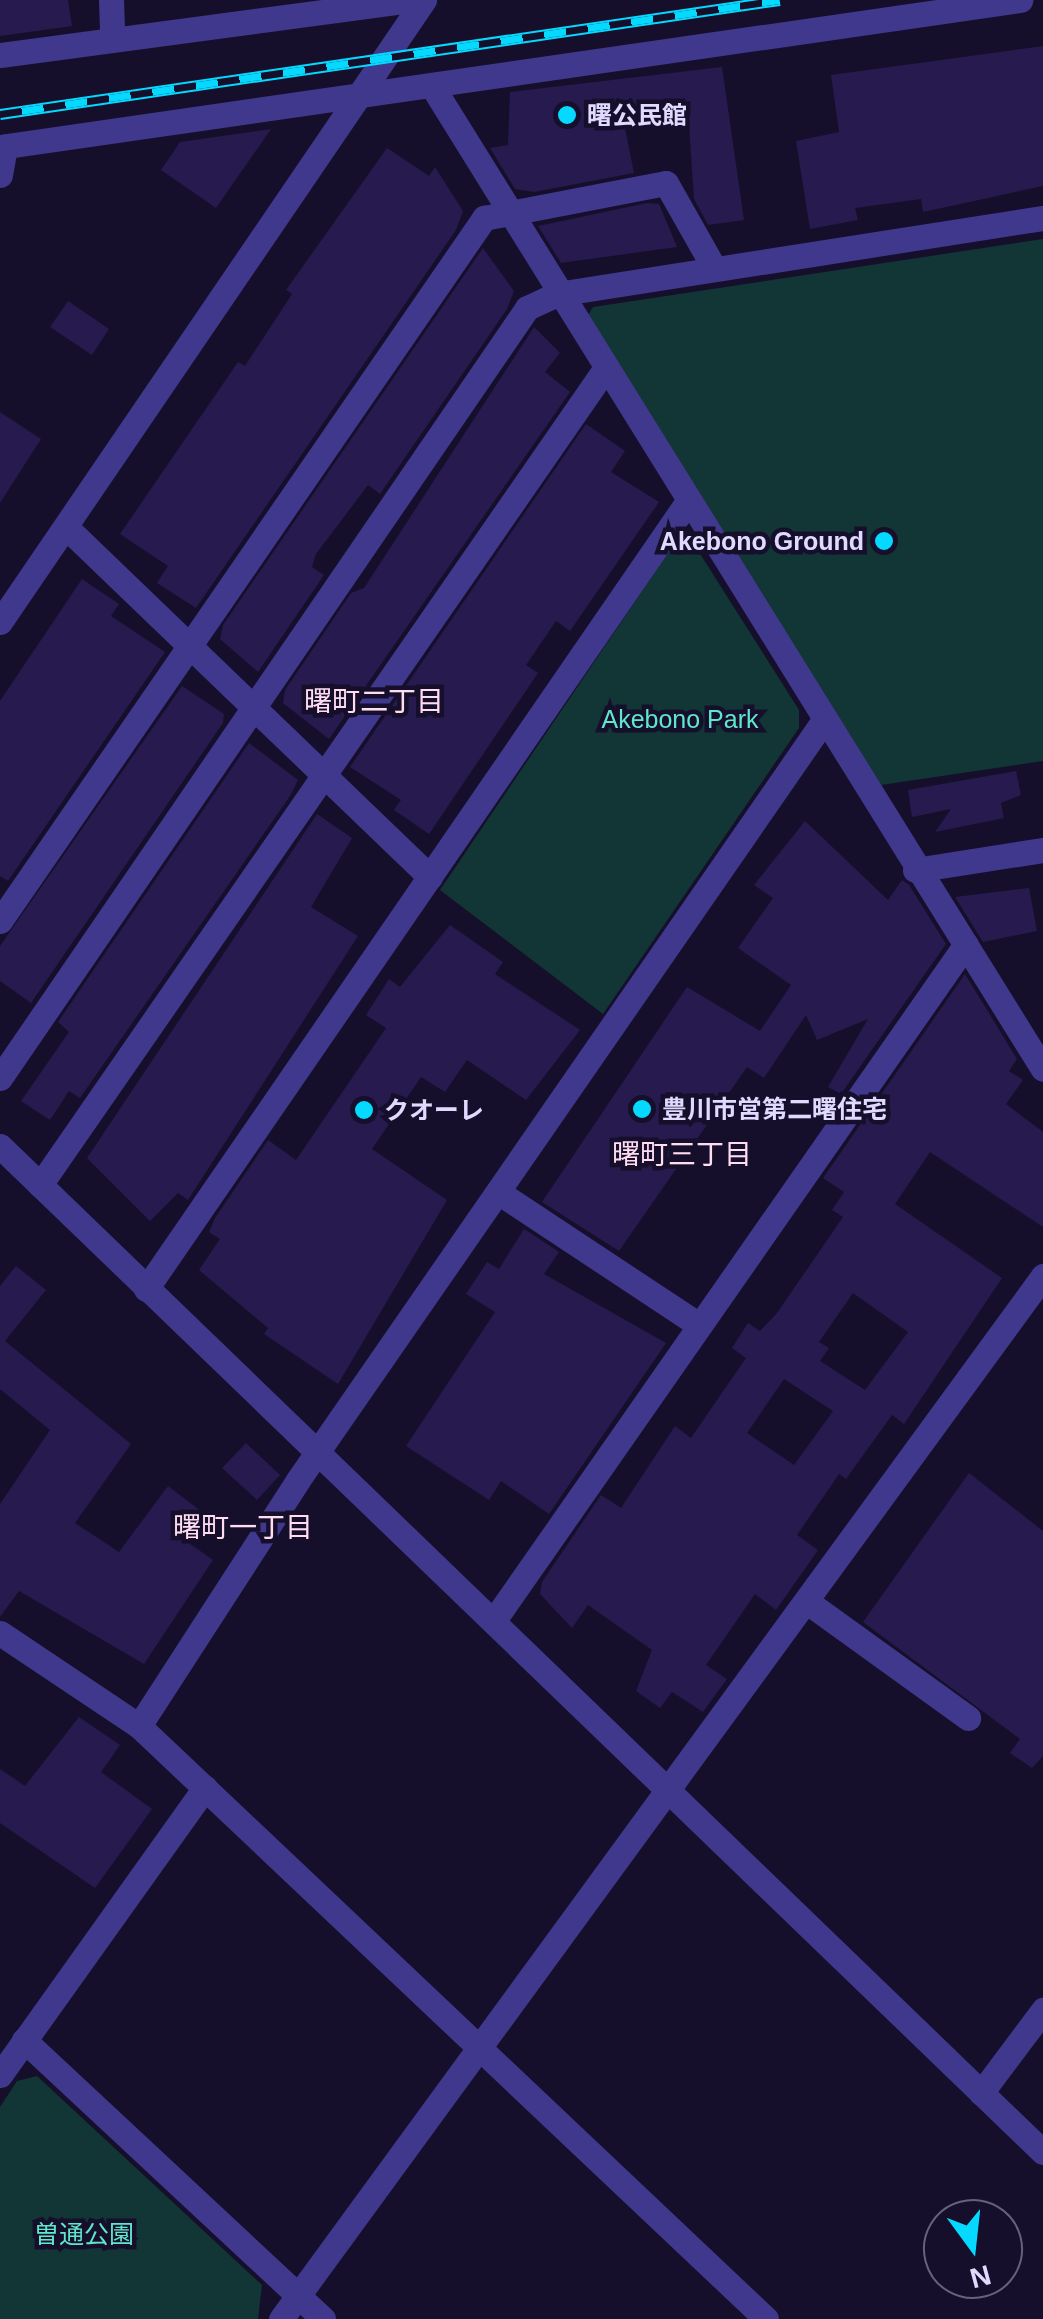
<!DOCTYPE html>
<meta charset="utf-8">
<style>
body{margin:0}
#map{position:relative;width:1043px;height:2319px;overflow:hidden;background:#160f2b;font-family:Helvetica,"Noto Sans JP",sans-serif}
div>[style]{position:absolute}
.green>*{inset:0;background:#123536}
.building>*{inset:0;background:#271a4e}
.minor>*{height:25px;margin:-12.5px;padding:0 12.5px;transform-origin:12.5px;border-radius:12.5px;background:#40388d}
.rail>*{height:11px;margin-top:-5.5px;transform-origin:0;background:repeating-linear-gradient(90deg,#160f2b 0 22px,#06d9ff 0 44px);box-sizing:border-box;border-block:2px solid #06d9ff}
.dots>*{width:28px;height:28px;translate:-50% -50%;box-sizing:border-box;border:5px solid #160f2b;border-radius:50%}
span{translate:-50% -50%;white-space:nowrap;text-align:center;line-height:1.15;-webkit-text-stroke:9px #160f2b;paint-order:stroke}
.poi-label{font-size:25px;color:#e0daff;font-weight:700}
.left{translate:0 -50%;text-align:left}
.right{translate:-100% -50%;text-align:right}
.park-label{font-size:25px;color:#5ee7cc}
.neighbourhood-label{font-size:28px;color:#ffdcf0}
.north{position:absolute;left:923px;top:2199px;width:100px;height:100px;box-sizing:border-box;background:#160f2b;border:2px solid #676080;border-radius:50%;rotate:165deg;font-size:28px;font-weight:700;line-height:40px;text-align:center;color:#e0daff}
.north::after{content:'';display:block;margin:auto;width:35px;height:45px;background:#06d9ff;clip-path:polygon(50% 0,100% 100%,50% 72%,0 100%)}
</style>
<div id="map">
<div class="green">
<i style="clip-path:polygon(1043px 239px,1043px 761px,881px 785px,585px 320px,593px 307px)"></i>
<i style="clip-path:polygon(690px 538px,799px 710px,799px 728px,603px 1014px,440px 890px,676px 541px)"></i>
<i style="clip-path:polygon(37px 2076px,262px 2285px,258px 2319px,0 2319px,0 2107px,17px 2081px)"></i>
</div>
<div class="building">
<i style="clip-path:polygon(0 0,68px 0,72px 26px,0 36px)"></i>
<i style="clip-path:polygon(1043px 46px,1043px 186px,923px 212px,921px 199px,855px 208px,858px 220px,810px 229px,796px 141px,839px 132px,831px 75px)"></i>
<i style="clip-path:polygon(722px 67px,744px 220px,708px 225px,694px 199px,688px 110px,624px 123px,634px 173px,534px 192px,515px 189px,490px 148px,508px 145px,510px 92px)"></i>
<i style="clip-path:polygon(271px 129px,216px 208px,161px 170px,180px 142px)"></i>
<i style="clip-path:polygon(387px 148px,429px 176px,435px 167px,463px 211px,456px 230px,196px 608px,157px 583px,168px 566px,120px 534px,238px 362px,245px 366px,292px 294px,286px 290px)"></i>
<i style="clip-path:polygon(647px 203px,659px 204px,677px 247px,561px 263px,538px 226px)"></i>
<i style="clip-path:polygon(483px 248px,514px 291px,507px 309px,380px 494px,368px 485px,316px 554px,312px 567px,324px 575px,258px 672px,220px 639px,223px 625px)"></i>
<i style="clip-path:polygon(68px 301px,109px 329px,92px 355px,50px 327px)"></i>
<i style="clip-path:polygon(534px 327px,560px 353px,545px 372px,570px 392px,329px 739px,283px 703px,285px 690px,351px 593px,364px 588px)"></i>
<i style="clip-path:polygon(0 412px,41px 439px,0 503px)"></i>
<i style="clip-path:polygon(586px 424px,625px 451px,611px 472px,659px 502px,570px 631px,556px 621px,526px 665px,538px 673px,429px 834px,394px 810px,401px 800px,350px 767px)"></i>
<i style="clip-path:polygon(82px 579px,119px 604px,111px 616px,165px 652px,8px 881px,0 876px,0 701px)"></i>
<i style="clip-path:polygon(182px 686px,224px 714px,223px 723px,31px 1003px,0 981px,0 946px)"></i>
<i style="clip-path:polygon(249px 743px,298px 780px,290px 796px,80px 1098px,69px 1091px,50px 1120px,21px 1101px,69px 1032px,58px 1022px)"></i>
<i style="clip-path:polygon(1016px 771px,1021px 795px,1001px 803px,1004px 818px,935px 832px,951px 809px,912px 817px,908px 790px)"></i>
<i style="clip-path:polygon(317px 814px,352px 838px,311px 907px,358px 936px,188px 1200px,178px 1193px,150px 1221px,87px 1158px)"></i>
<i style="clip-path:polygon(805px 821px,888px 900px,902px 880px,909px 885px,946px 944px,841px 1094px,828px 1087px,868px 1019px,817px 1040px,806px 1015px,764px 1078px,747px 1067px,619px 1251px,542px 1202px,687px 987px,760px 1031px,791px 985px,738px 948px,773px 898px,754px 885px)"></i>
<i style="clip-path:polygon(1029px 888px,1037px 931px,983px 942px,955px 897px)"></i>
<i style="clip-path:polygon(450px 925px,503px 962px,495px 974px,580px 1030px,526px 1100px,467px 1060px,445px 1092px,421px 1077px,372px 1149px,447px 1200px,338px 1384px,264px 1334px,268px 1328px,199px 1270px,220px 1239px,209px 1232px,215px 1218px,268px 1140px,296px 1160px,386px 1028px,366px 1015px,389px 979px,400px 987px)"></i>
<i style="clip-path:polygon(evenodd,965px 974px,1017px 1059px,1009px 1071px,1023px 1080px,1006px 1104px,1043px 1132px,1043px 1227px,930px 1152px,895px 1204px,1002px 1278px,904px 1424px,892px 1415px,846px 1479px,839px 1474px,797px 1535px,818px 1550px,776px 1610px,755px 1594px,706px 1665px,727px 1679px,703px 1712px,672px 1692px,660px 1708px,636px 1691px,652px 1650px,588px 1605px,572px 1628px,540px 1594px,542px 1582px,601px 1495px,621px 1508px,675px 1426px,691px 1438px,746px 1358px,732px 1348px,748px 1323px,760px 1331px,777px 1313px,843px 1217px,832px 1210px,844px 1192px,823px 1178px,965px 974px,853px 1293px,908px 1332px,865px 1390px,820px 1361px,829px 1348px,819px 1342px,853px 1293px,965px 974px,784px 1379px,833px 1411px,794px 1465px,747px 1433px,784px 1379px)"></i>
<i style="clip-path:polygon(524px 1229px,559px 1252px,544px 1274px,666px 1343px,549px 1514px,501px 1481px,489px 1500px,406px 1446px,495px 1312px,466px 1294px,487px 1262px,499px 1269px)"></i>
<i style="clip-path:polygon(16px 1266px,46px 1290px,5px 1341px,131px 1444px,75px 1523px,119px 1552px,168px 1486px,206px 1515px,186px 1541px,213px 1560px,144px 1664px,19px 1591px,0 1617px,0 1504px,50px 1430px,0 1389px,0 1286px)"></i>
<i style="clip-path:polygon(246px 1443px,280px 1475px,257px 1500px,222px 1468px)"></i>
<i style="clip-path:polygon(969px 1473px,1043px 1531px,1043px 1756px,1032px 1768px,1010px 1753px,1020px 1739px,863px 1622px)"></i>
<i style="clip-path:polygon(79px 1717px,120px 1745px,101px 1772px,152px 1809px,95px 1888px,0 1823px,0 1769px,25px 1786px)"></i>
</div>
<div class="minor">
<i style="left:111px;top:0;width:38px;rotate:88deg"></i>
<i style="left:0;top:55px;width:416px;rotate:-7.6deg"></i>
<i style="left:432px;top:86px;width:1157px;rotate:58.14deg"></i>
<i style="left:0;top:147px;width:1031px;rotate:-8.2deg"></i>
<i style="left:0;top:175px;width:29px;rotate:-80deg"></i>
<i style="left:66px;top:527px;width:505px;rotate:43.88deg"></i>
<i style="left:0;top:622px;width:753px;rotate:-55.72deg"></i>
<i style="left:915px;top:870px;width:130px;rotate:-8.9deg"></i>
<i style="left:0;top:921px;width:854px;rotate:-55.45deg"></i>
<i style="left:484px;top:218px;width:185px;rotate:-10.9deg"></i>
<i style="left:666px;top:183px;width:98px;rotate:60.5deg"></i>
<i style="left:0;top:1078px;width:933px;rotate:-55.61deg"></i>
<i style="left:527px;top:308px;width:33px;rotate:-25deg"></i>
<i style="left:557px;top:294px;width:492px;rotate:-8.9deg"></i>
<i style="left:0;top:1146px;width:1449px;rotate:43.97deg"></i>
<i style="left:40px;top:1185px;width:989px;rotate:-55.3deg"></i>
<i style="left:498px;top:1192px;width:241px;rotate:33.5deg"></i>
<i style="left:146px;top:1289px;width:953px;rotate:-55.48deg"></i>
<i style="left:806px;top:1601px;width:200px;rotate:35.8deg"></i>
<i style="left:497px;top:1616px;width:819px;rotate:-55.09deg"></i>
<i style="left:0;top:1633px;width:167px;rotate:33.8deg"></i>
<i style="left:139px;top:1726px;width:863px;rotate:43.4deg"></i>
<i style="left:139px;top:1726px;width:293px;rotate:-57.1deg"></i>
<i style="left:298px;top:1480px;width:921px;rotate:-55.31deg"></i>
<i style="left:24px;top:2040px;width:409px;rotate:43deg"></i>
<i style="left:0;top:2075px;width:353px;rotate:-54.5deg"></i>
<i style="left:981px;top:2093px;width:104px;rotate:-53.2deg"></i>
<i style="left:281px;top:2319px;width:1292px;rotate:-53.85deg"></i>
</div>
<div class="rail">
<i style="left:0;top:114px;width:788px;rotate:-8.32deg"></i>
</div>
<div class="dots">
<i style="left:567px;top:115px;background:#06d9ff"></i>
<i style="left:884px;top:541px;background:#06d9ff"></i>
<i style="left:642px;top:1109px;background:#06d9ff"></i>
<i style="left:364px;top:1110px;background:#06d9ff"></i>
</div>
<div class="poi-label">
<span class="left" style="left:587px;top:115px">曙公民館</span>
<span class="right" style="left:864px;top:541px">Akebono Ground</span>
<span class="left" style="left:662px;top:1109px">豊川市営第二曙住宅</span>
<span class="left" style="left:384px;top:1110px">クオーレ</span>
</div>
<div class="park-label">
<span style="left:680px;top:719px">Akebono Park</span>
<span style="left:84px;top:2234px">曽通公園</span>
</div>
<div class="neighbourhood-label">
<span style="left:374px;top:702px">曙町二丁目</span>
<span style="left:682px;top:1155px">曙町三丁目</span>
<span style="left:243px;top:1528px">曙町一丁目</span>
</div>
<div class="north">N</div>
</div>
